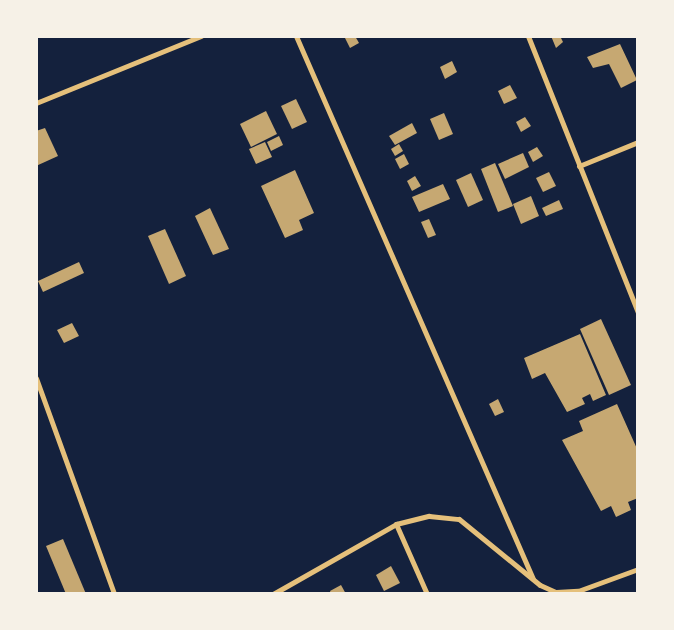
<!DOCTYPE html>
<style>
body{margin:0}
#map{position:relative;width:674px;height:630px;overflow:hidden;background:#14213d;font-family:"Noto Sans",sans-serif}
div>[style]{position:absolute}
.building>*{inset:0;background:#c6a872}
.minor>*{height:5px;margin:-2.5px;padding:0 2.5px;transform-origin:2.5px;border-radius:2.5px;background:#e5c07b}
span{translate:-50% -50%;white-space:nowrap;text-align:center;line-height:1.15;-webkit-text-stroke:4.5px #f6f1e7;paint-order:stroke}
.frame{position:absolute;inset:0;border:38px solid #f6f1e7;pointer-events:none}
</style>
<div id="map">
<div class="building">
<i style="clip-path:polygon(355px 36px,359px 43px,350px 48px,345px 38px)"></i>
<i style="clip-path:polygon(551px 36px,560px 36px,563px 42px,556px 48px)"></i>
<i style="clip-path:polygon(620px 44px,637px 80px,621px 88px,609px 64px,593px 68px,587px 57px)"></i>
<i style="clip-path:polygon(452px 61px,457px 72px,445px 79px,440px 67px)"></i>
<i style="clip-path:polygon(510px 85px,517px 98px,504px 104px,498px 91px)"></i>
<i style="clip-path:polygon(296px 99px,307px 122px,292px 129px,281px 106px)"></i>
<i style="clip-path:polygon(266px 111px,277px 134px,251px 147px,240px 124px)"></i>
<i style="clip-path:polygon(444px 113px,453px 134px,439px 140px,430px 119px)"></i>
<i style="clip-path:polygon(525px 117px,531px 126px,521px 132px,516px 122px)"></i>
<i style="clip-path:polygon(412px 123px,417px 133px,395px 145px,389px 136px)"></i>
<i style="clip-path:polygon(45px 128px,58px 156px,36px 166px,36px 131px)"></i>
<i style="clip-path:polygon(279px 136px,283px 145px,271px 151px,267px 142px)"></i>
<i style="clip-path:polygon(265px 142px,272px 157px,256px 164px,249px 149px)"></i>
<i style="clip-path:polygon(399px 144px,403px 151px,395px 156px,391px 149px)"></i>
<i style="clip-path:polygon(537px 147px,543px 156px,533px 162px,528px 152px)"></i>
<i style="clip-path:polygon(523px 153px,529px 167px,505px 179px,498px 164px)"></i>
<i style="clip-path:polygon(404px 154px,409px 164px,400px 169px,395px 159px)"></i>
<i style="clip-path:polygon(495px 163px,513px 206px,498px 212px,481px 169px)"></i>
<i style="clip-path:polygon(295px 170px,314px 213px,299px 220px,303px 230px,285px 238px,261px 186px)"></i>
<i style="clip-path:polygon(549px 172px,556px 186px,543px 192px,536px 178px)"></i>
<i style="clip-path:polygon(471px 173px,483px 200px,468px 207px,456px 180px)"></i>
<i style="clip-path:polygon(415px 176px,421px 186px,412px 191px,407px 181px)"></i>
<i style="clip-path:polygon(443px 184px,450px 199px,419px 212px,412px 197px)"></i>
<i style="clip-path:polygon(531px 196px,539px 216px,521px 224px,513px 204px)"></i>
<i style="clip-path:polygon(559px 200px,563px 209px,546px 216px,542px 208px)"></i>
<i style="clip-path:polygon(210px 208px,229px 249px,213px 255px,195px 216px)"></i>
<i style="clip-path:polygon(429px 219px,436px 235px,428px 238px,421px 222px)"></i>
<i style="clip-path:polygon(165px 229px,186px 276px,169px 284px,148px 236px)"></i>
<i style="clip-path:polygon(79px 262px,84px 273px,43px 292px,38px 281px)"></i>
<i style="clip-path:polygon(601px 319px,631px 385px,609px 395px,580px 329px)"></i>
<i style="clip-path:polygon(72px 323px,79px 336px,64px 343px,57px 330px)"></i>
<i style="clip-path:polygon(580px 334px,606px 395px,593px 401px,590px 394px,582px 398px,585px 404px,567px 412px,545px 373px,532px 379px,524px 358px)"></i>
<i style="clip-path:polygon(498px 399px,504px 412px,495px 416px,489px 404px)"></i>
<i style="clip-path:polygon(617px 404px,638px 451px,638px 498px,628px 502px,631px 510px,616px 517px,611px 506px,601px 511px,562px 440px,583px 431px,579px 421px)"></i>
<i style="clip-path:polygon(63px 539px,86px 594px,66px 594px,46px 546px)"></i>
<i style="clip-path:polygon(391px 566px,400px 583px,384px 591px,376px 575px)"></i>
<i style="clip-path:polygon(341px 585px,346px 594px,331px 594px,330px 591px)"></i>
</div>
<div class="minor">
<i style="left:296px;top:36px;width:592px;rotate:66.42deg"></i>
<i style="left:528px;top:36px;width:297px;rotate:68.3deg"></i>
<i style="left:36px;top:103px;width:178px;rotate:-22.1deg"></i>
<i style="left:579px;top:166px;width:64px;rotate:-22.1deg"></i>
<i style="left:36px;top:378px;width:230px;rotate:70.1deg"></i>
<i style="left:396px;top:524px;width:77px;rotate:66.1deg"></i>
<i style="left:273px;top:594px;width:142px;rotate:-29.6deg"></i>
<i style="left:396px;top:524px;width:34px;rotate:-14deg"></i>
<i style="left:429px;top:516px;width:30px;rotate:6deg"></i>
<i style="left:459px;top:519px;width:104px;rotate:39.2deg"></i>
<i style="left:540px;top:585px;width:17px;rotate:24deg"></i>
<i style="left:556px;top:592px;width:22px;rotate:-3deg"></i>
<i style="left:578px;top:591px;width:64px;rotate:-20.1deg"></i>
</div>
<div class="frame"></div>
</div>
